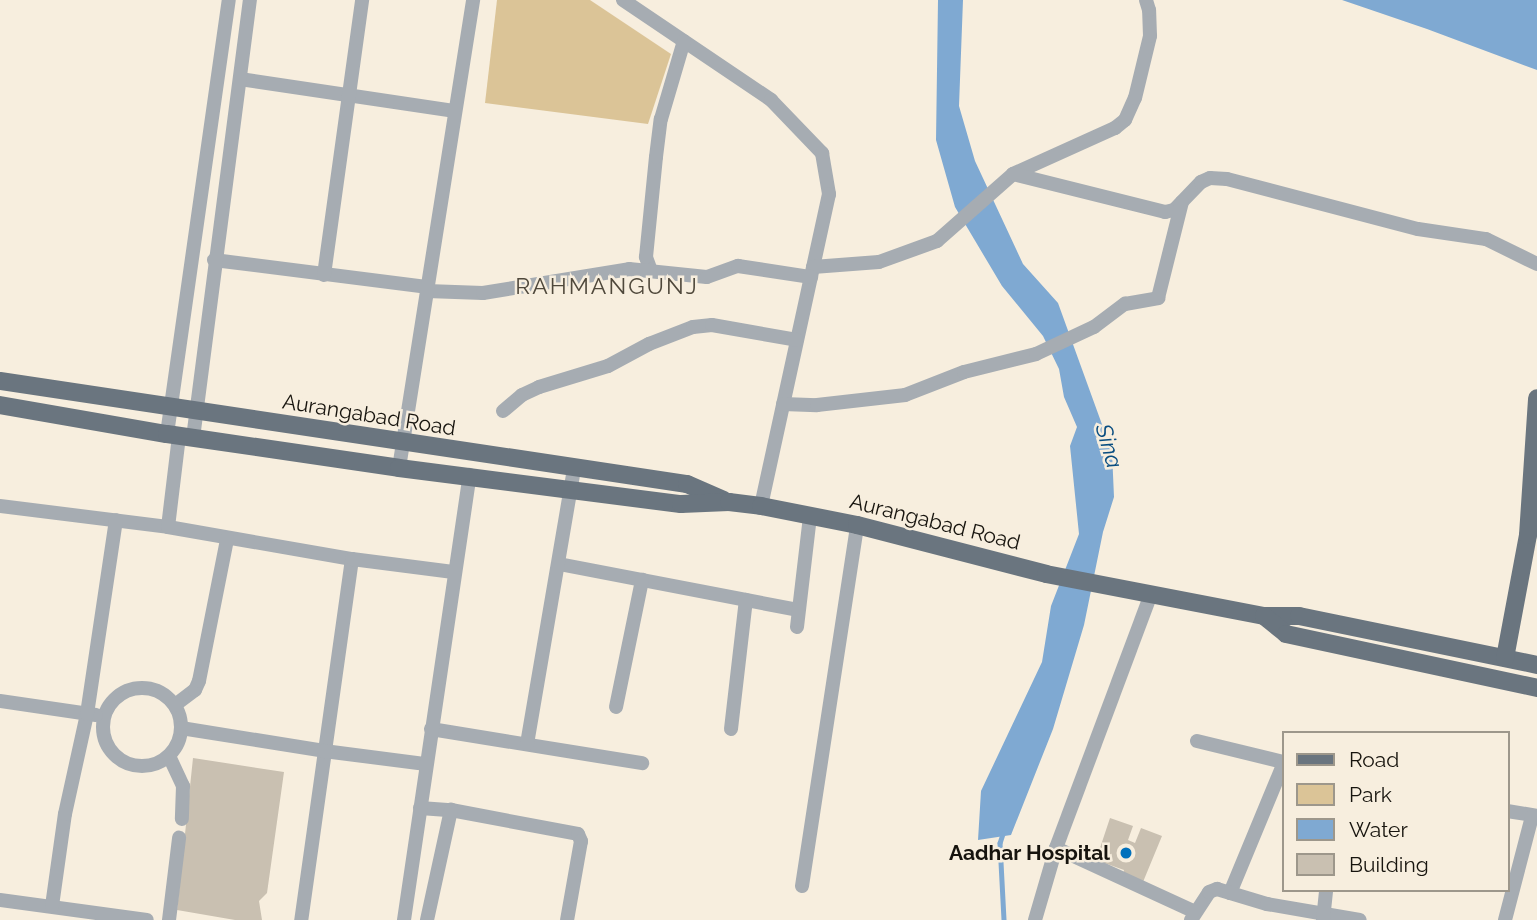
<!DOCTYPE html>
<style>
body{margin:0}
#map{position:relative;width:1537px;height:920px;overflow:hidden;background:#f7eede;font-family:Raleway,sans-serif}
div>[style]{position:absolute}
.green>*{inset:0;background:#dbc497}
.water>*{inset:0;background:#7fa9d2}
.stream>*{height:4.5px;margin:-2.25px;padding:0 2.25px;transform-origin:2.25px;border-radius:2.25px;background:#7fa9d2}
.building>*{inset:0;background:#c9c0b1}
.minor>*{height:14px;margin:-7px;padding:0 7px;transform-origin:7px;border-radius:7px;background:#a6acb2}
.minor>.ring{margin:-7px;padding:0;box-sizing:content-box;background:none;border:14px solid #a6acb2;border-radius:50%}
.major>*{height:18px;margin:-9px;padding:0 9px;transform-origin:9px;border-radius:9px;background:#6a757f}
.dots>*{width:19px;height:19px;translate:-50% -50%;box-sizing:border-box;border:4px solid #f7eede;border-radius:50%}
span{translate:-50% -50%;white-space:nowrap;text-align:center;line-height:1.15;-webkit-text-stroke:5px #f7eede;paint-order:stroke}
.street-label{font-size:21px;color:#17140e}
.poi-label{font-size:21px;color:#17140e;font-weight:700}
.right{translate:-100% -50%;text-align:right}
.neighbourhood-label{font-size:23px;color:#4f483b;letter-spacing:2px}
.water-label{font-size:23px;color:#094d80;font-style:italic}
.legend{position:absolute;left:1282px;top:731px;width:228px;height:161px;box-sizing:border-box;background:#f7eede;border:2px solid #9d978b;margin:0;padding:9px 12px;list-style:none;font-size:21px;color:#17140e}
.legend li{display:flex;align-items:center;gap:14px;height:35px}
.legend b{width:35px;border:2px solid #9d978b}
</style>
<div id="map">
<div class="green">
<i style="clip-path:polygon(497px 0,590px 0,671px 54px,648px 124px,485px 103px)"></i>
</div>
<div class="water">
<i style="clip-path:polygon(938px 0,963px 0,959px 106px,975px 161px,1023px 264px,1058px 303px,1112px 452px,1114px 497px,1103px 532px,1084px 625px,1053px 729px,1011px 835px,978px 840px,981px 791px,1042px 662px,1051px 606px,1079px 534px,1070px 446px,1077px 427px,1064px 397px,1059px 369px,1043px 336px,1002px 286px,955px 207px,936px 140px)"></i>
<i style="clip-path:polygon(1342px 0,1537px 0,1537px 70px,1427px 29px)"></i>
</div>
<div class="stream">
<i style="left:1003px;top:834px;width:9px;rotate:108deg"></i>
<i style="left:1000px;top:843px;width:77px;rotate:87deg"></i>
</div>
<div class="building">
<i style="clip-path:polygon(193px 758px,284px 772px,267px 893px,259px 901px,262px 920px,235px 920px,177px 910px)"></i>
<i style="clip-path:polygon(1110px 818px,1133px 826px,1128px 840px,1135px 843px,1141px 828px,1162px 836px,1143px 882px,1123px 874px,1124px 870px,1096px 860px)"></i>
</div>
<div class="minor">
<i style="left:623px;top:0;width:179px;rotate:34deg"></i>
<i style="left:771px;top:100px;width:74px;rotate:46.1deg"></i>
<i style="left:822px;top:153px;width:42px;rotate:80.3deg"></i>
<i style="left:829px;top:194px;width:319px;rotate:102.3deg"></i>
<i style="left:240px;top:79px;width:216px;rotate:8.5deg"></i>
<i style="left:1013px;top:174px;width:112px;rotate:-24.3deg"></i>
<i style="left:1115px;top:128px;width:13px;rotate:-39deg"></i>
<i style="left:1125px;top:120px;width:24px;rotate:-66deg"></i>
<i style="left:1135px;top:98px;width:64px;rotate:-76.4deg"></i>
<i style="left:1150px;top:36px;width:26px;rotate:-92deg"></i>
<i style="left:1149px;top:10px;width:10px;rotate:-107deg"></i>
<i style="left:214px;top:260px;width:216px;rotate:7.2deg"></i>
<i style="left:813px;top:267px;width:66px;rotate:-4.3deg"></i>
<i style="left:879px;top:262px;width:62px;rotate:-19.9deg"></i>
<i style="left:937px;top:241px;width:101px;rotate:-41.4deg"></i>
<i style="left:1013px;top:174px;width:157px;rotate:14deg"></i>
<i style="left:1165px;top:212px;width:9px;rotate:-13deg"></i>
<i style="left:1174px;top:210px;width:39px;rotate:-46deg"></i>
<i style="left:1201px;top:182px;width:10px;rotate:-24deg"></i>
<i style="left:1210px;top:178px;width:17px;rotate:3deg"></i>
<i style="left:1227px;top:179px;width:197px;rotate:14.7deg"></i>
<i style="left:1418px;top:229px;width:69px;rotate:8.4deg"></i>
<i style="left:1486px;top:239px;width:57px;rotate:26.1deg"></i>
<i style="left:651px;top:271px;width:15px;rotate:-110deg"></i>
<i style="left:646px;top:257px;width:100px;rotate:-84.3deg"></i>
<i style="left:656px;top:157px;width:38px;rotate:-83deg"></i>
<i style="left:661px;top:119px;width:81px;rotate:-73.6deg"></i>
<i style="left:324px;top:275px;width:278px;rotate:-82.1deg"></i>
<i style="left:427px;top:291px;width:56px;rotate:2deg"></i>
<i style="left:483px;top:293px;width:148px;rotate:-9.3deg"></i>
<i style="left:629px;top:269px;width:78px;rotate:5.9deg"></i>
<i style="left:707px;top:277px;width:33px;rotate:-20deg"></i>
<i style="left:738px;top:266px;width:74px;rotate:8.6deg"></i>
<i style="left:783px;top:404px;width:34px;rotate:2deg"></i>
<i style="left:817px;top:405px;width:89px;rotate:-6.5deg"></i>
<i style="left:905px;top:395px;width:63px;rotate:-21.3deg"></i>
<i style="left:964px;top:372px;width:74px;rotate:-14deg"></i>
<i style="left:1036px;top:354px;width:64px;rotate:-25deg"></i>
<i style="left:1094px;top:327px;width:39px;rotate:-37deg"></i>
<i style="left:1125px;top:304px;width:34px;rotate:-10deg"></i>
<i style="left:1158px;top:298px;width:99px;rotate:-76deg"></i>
<i style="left:503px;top:411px;width:25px;rotate:-40deg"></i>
<i style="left:522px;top:395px;width:19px;rotate:-25deg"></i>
<i style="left:539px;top:387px;width:72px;rotate:-16.9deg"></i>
<i style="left:608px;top:366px;width:47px;rotate:-28.2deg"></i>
<i style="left:649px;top:344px;width:47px;rotate:-21.1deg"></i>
<i style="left:693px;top:327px;width:19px;rotate:-6deg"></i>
<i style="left:712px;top:325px;width:86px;rotate:10deg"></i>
<i style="left:167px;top:434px;width:438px;rotate:-81.9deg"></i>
<i style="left:193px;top:438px;width:442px;rotate:-82.6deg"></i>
<i style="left:399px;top:468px;width:474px;rotate:-81deg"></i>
<i style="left:0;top:506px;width:169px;rotate:7.1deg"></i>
<i style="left:168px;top:527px;width:187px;rotate:9.9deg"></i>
<i style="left:352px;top:559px;width:365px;rotate:98deg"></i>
<i style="left:168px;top:527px;width:92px;rotate:-83.1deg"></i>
<i style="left:352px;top:559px;width:102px;rotate:7.3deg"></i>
<i style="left:559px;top:564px;width:243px;rotate:10.9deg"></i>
<i style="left:797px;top:627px;width:112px;rotate:-83.3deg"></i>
<i class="ring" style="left:103px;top:688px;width:64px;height:64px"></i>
<i style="left:0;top:701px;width:97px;rotate:8.3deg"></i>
<i style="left:175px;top:705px;width:25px;rotate:-37deg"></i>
<i style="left:195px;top:690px;width:10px;rotate:-66deg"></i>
<i style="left:199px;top:681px;width:145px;rotate:-78.8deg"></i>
<i style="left:616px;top:707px;width:130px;rotate:-78.4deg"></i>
<i style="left:181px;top:728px;width:145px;rotate:9.1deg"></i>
<i style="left:324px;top:751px;width:103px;rotate:7.3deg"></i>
<i style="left:431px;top:729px;width:214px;rotate:9.2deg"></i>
<i style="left:731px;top:729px;width:130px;rotate:-83.4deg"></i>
<i style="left:1197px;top:741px;width:89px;rotate:13.7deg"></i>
<i style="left:527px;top:744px;width:279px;rotate:-80.3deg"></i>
<i style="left:169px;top:756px;width:33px;rotate:65deg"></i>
<i style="left:183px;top:786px;width:33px;rotate:92deg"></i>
<i style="left:420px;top:808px;width:31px;rotate:4deg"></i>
<i style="left:451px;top:810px;width:129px;rotate:10.7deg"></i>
<i style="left:578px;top:834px;width:8px;rotate:67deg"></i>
<i style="left:581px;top:841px;width:80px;rotate:100deg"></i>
<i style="left:1507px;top:811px;width:30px;rotate:9deg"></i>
<i style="left:1056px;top:848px;width:153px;rotate:24.7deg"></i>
<i style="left:802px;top:886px;width:365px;rotate:-81.3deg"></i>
<i style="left:1230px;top:893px;width:139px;rotate:-67.5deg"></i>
<i style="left:0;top:900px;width:148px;rotate:7.7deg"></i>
<i style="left:52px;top:906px;width:93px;rotate:-82deg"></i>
<i style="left:65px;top:814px;width:102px;rotate:-77.6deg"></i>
<i style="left:87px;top:714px;width:196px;rotate:-81.5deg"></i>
<i style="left:169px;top:920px;width:83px;rotate:-83deg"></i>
<i style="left:404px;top:920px;width:450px;rotate:-81.6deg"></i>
<i style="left:427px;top:920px;width:113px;rotate:-77.7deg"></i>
<i style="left:1035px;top:920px;width:75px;rotate:-73.7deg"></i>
<i style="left:1056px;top:848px;width:271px;rotate:-69.5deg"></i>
<i style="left:1191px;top:920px;width:33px;rotate:-57deg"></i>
<i style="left:1209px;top:892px;width:9px;rotate:-21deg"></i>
<i style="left:1217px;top:889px;width:52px;rotate:16.7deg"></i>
<i style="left:1267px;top:904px;width:94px;rotate:9.8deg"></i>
<i style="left:1323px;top:920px;width:30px;rotate:-84deg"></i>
<i style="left:1505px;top:920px;width:107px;rotate:-75.4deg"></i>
</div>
<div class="major">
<i style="left:0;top:381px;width:695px;rotate:8.53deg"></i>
<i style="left:687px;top:484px;width:40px;rotate:23.4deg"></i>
<i style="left:0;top:405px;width:169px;rotate:9.9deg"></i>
<i style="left:167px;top:434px;width:234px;rotate:8.3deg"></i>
<i style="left:399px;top:468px;width:284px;rotate:7.3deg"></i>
<i style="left:681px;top:504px;width:48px;rotate:-2.4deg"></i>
<i style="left:729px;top:502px;width:32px;rotate:7deg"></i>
<i style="left:761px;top:506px;width:98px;rotate:11.2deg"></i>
<i style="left:857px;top:525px;width:195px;rotate:14.5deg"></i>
<i style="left:1046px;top:574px;width:222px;rotate:10.9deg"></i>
<i style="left:1264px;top:616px;width:35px"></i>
<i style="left:1299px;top:616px;width:243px;rotate:11.6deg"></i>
<i style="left:1264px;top:616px;width:28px;rotate:39deg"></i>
<i style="left:1286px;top:634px;width:257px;rotate:12.1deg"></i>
<i style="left:1505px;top:658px;width:125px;rotate:-79.4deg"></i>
<i style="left:1528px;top:535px;width:137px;rotate:-86.2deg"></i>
</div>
<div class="dots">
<i style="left:1126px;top:853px;background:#0171bc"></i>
</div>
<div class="street-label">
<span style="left:369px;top:415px;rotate:9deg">Aurangabad Road</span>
<span style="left:935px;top:522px;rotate:14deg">Aurangabad Road</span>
</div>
<div class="poi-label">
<span class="right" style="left:1110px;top:853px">Aadhar Hospital</span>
</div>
<div class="neighbourhood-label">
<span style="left:607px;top:286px">RAHMANGUNJ</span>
</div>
<div class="water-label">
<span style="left:1109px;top:446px;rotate:74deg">Sina</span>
</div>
<ul class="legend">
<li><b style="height:9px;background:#6a757f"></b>Road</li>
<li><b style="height:19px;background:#dbc497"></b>Park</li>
<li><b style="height:19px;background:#7fa9d2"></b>Water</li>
<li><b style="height:19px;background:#c9c0b1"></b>Building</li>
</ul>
</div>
